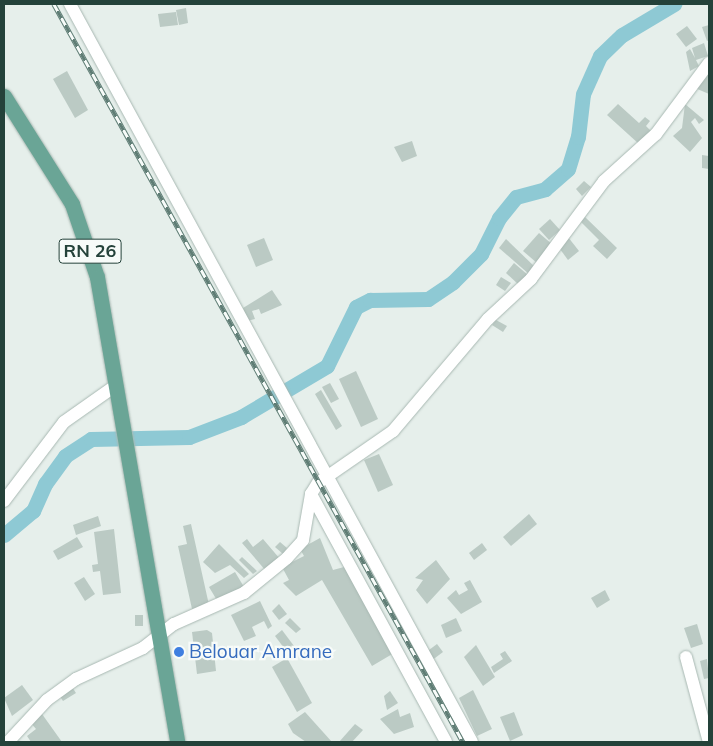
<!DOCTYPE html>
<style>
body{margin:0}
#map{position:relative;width:713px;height:746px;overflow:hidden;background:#e6efeb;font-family:Mulish,sans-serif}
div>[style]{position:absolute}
.river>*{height:15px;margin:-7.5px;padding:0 7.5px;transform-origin:7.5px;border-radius:7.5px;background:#8ec9d4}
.building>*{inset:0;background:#bbcac4}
.roads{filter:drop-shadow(0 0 1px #a8b8b2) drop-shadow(0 0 1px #a8b8b2)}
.minor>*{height:12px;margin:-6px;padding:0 6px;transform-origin:6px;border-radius:6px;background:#fff}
.major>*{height:15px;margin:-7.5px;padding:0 7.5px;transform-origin:7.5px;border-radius:7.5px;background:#6aa596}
.rail>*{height:4.5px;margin-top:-2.25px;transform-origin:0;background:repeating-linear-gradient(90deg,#f7fbf9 0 8px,#5f7d75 0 16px);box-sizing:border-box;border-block:1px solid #5f7d75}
.dots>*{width:14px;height:14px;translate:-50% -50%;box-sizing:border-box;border:2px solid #f7fbf9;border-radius:50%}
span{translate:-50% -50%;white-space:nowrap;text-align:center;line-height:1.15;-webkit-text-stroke:4.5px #f7fbf9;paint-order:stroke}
.shield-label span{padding:1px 4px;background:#f7fbf9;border:1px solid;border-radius:4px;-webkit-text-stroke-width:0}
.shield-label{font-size:18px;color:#24423a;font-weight:700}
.shop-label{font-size:19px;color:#366cbe}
.left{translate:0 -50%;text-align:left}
.frame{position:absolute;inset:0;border:5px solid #24423a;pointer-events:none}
</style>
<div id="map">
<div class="river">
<i style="left:4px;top:535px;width:38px;rotate:-40deg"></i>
<i style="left:33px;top:511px;width:30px;rotate:-66deg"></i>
<i style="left:45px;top:484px;width:34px;rotate:-54deg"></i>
<i style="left:65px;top:456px;width:31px;rotate:-33deg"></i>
<i style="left:91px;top:439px;width:98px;rotate:-1.2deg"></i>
<i style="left:189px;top:437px;width:56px;rotate:-21deg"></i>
<i style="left:241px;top:417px;width:100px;rotate:-30.7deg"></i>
<i style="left:327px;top:366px;width:66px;rotate:-63.8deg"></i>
<i style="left:356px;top:307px;width:16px;rotate:-27deg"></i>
<i style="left:370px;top:300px;width:58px;rotate:-1deg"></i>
<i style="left:428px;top:299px;width:30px;rotate:-34deg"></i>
<i style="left:453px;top:282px;width:40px;rotate:-45deg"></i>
<i style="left:481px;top:254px;width:40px;rotate:-63.4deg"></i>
<i style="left:499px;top:218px;width:27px;rotate:-51deg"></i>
<i style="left:516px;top:197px;width:30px;rotate:-15deg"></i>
<i style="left:545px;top:189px;width:30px;rotate:-41deg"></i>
<i style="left:568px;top:169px;width:34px;rotate:-73deg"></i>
<i style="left:578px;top:137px;width:43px;rotate:-83.4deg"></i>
<i style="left:583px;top:94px;width:42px;rotate:-65.9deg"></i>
<i style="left:600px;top:56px;width:30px;rotate:-44deg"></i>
<i style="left:622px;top:35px;width:61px;rotate:-30.8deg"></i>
</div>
<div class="building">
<i style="clip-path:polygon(186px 8px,188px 23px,179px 25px,176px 10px)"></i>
<i style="clip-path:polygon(176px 12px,178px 25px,160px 27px,158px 14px)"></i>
<i style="clip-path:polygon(709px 25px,709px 40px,707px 41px,702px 27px)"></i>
<i style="clip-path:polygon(687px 26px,697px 39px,686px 47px,676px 34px)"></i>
<i style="clip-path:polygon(704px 43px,708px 56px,696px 60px,699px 66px,690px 71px,686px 52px,690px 49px,695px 58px,692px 48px)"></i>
<i style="clip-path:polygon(67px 71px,88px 110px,75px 118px,53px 79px)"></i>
<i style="clip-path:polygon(709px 72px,709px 94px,695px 88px)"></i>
<i style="clip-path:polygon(618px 104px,639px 123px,645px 117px,650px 121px,646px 126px,651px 131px,639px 144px,607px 115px)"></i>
<i style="clip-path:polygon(685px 104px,704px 120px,699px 124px,695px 118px,691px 122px,702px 138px,690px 152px,673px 136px,682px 128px)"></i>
<i style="clip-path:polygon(412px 141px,417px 156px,402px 162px,394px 147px)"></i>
<i style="clip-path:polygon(702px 155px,709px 156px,709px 169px,702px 168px)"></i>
<i style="clip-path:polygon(584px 181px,591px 187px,582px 196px,576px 189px)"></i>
<i style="clip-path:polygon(585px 217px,617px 248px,607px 259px,593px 246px,599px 240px,581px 222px)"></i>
<i style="clip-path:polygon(550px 219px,560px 230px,549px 240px,539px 229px)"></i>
<i style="clip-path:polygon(539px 233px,553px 245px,537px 263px,523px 251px)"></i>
<i style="clip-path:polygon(568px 237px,579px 251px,568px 260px,557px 245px)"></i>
<i style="clip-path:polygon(264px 238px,273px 260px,256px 267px,247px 245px)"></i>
<i style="clip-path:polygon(506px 239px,536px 268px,530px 275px,499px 248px)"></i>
<i style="clip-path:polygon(514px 263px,528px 275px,519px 285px,506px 273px)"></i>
<i style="clip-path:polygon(501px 277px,511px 283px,505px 291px,496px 285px)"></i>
<i style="clip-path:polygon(272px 290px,282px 305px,261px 314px,259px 309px,252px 311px,255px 319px,247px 321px,243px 308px)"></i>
<i style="clip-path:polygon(496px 320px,507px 326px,503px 332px,492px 325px)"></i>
<i style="clip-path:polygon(356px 371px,378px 419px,361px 427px,339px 379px)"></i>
<i style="clip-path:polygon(330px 383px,339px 399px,331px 403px,322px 387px)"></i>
<i style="clip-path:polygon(321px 390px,342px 426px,336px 430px,315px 394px)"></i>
<i style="clip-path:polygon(379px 454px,393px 485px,378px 492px,364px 460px)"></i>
<i style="clip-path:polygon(529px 514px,537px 524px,511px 546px,503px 537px)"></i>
<i style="clip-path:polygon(98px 516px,101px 526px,76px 535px,73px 525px)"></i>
<i style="clip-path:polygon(191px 524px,209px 605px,192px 609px,178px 546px,187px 544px,183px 526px)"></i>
<i style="clip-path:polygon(114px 529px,121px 593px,103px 595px,100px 571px,93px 572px,92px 565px,98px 564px,94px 532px)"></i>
<i style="clip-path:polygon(77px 537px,83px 547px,58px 560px,53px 551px)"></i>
<i style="clip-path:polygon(320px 538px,333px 570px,344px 567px,394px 653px,372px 666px,322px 580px,296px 596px,283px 583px,289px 580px,282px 567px,304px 556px,300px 549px)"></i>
<i style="clip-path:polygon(247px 539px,253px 547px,263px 539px,280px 559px,266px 571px,242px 543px)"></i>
<i style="clip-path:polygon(280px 542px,287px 548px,283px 554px,275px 547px)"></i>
<i style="clip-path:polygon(482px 543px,487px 550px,474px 560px,469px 553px)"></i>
<i style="clip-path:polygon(219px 544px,249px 574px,244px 578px,230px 565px,215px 573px,203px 562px)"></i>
<i style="clip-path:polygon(242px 557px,257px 571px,253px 574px,239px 560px)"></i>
<i style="clip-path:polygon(436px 560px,450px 579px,427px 604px,416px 590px,423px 580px,415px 578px)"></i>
<i style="clip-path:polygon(235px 572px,244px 587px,218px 602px,209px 587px)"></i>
<i style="clip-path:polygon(84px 577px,95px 594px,85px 601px,74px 583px)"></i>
<i style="clip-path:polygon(470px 580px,482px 602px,461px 614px,447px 598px,456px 590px,459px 595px,468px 590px,464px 583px)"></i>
<i style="clip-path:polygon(605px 590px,610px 600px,597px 608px,591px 598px)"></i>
<i style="clip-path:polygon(260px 601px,272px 626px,268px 629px,264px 621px,252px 627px,256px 636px,244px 641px,231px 615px)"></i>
<i style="clip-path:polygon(279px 604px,287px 614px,279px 620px,272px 611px)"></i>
<i style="clip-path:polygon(135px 615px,143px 615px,143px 626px,135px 626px)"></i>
<i style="clip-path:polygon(290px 618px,301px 629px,296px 633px,285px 623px)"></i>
<i style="clip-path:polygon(456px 618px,462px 631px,446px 638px,441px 625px)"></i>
<i style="clip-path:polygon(697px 624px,703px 644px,691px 648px,684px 628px)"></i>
<i style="clip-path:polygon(207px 630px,212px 633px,216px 671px,197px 674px,192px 632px)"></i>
<i style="clip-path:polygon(282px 630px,294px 646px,287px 652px,275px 636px)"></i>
<i style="clip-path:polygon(437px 644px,443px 652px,431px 661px,425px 653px)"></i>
<i style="clip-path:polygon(476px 645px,495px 677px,483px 686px,464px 657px)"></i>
<i style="clip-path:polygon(505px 651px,512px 661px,494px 673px,491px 667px,503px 659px,500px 654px)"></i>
<i style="clip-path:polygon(287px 658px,312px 703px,297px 712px,272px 667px)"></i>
<i style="clip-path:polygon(707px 659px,709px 678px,704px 679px,700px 661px)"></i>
<i style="clip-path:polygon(22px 685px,33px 700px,12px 716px,4px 698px)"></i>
<i style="clip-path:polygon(72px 687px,76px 693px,63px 701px,59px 695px)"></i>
<i style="clip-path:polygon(473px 690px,492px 729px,477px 736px,459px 698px)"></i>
<i style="clip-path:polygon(390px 691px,398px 703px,387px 710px,384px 696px)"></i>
<i style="clip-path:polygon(398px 709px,400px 717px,410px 713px,414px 727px,394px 734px,380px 719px)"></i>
<i style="clip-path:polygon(305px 712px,332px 742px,306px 742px,293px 733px,288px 724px)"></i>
<i style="clip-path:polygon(514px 712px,523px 735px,510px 741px,500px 717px)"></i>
<i style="clip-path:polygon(42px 714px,62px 742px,31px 742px,27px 736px,36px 729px,30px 722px)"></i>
<i style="clip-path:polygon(355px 724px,363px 730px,352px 742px,339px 742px)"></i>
</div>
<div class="roads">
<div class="minor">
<i style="left:70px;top:4px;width:840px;rotate:61.42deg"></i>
<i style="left:311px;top:494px;width:282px;rotate:61.4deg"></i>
<i style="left:4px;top:501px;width:99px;rotate:-52.8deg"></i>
<i style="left:64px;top:422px;width:62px;rotate:-35.2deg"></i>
<i style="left:686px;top:657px;width:88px;rotate:74.9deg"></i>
<i style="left:8px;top:742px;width:57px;rotate:-47.1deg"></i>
<i style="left:47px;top:700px;width:36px;rotate:-36deg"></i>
<i style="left:76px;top:679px;width:74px;rotate:-24.8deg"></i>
<i style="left:143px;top:648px;width:39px;rotate:-38deg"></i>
<i style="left:174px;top:624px;width:77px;rotate:-23.9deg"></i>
<i style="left:244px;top:593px;width:55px;rotate:-39.1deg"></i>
<i style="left:287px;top:558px;width:24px;rotate:-48deg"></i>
<i style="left:303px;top:540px;width:47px;rotate:-80.1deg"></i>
<i style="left:311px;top:494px;width:13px;rotate:-58deg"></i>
<i style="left:318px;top:483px;width:91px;rotate:-34.7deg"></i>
<i style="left:393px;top:431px;width:147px;rotate:-49.7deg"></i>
<i style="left:488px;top:319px;width:59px;rotate:-42.9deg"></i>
<i style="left:531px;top:279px;width:122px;rotate:-53.3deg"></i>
<i style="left:604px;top:181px;width:70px;rotate:-42.1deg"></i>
<i style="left:656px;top:134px;width:89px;rotate:-53.3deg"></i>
</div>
<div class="major">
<i style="left:4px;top:96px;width:128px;rotate:57.8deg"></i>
<i style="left:72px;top:204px;width:77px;rotate:71.1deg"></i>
<i style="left:97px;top:277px;width:472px;rotate:80.2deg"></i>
</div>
</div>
<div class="rail">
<i style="left:54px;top:4px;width:844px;rotate:61deg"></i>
</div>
<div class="dots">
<i style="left:179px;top:652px;background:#3f7fe0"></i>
</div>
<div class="shield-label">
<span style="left:90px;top:251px">RN 26</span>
</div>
<div class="shop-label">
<span class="left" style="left:189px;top:652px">Belouar Amrane</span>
</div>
<div class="frame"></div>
</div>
